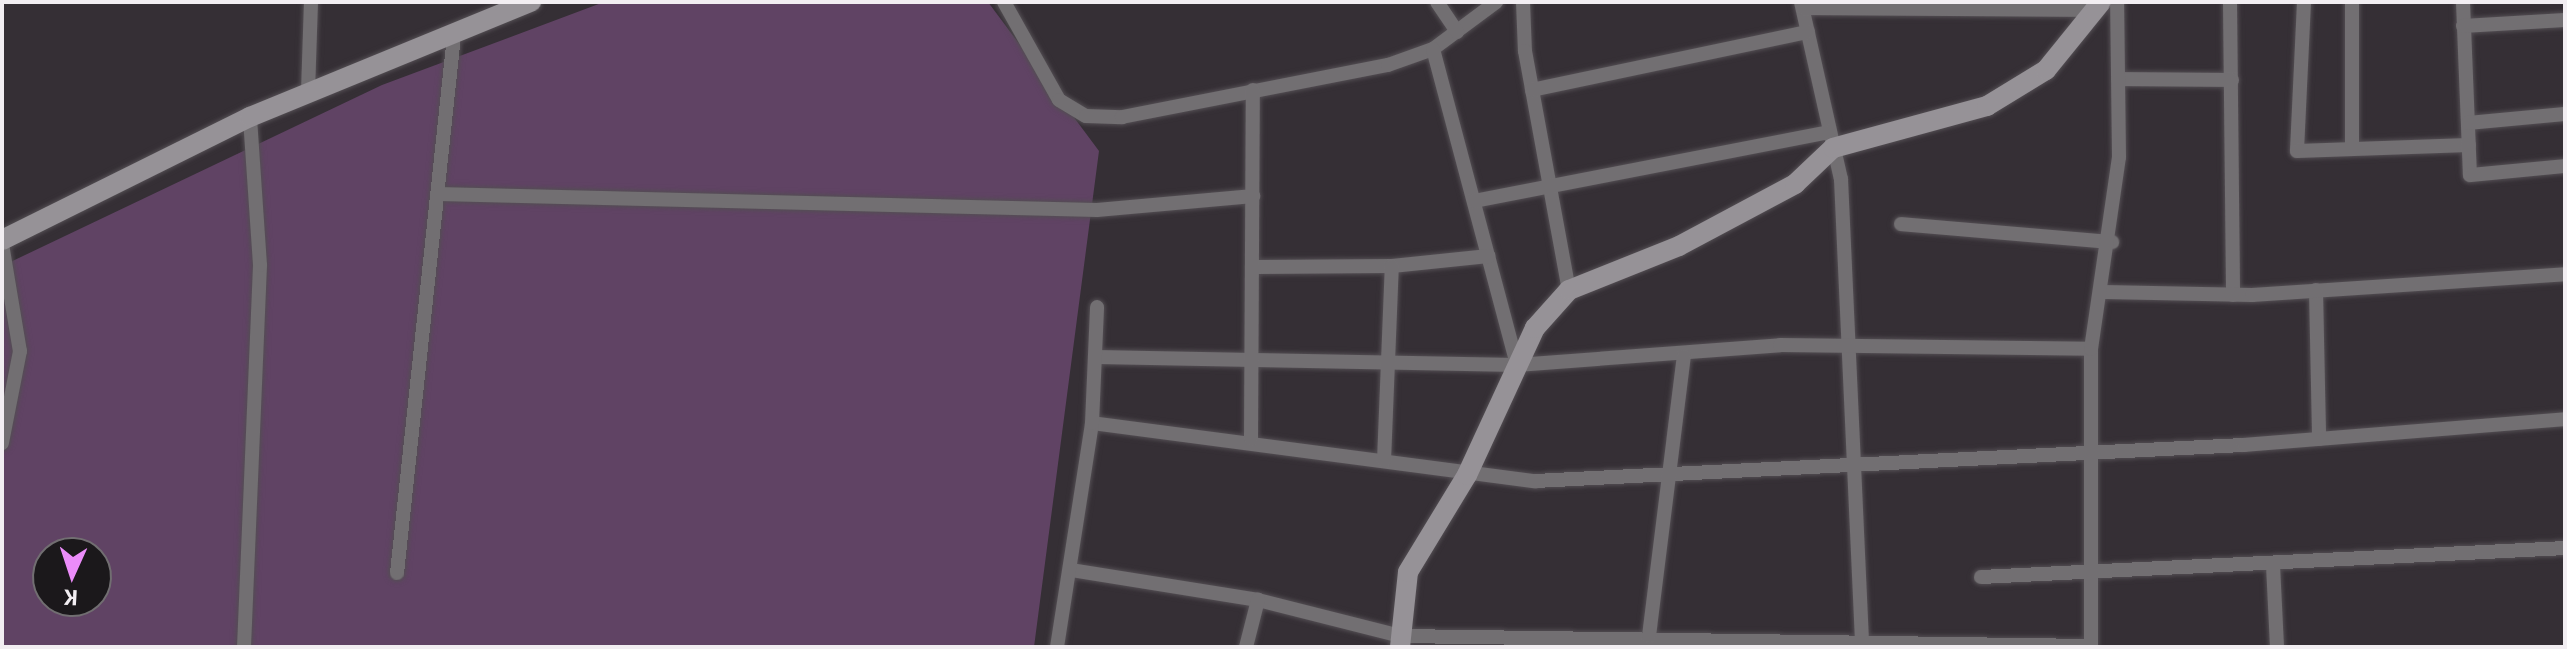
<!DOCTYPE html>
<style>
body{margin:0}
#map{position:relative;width:2567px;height:649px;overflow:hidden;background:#352f35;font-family:"Exo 2",sans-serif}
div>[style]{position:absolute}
.green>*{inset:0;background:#604364}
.roads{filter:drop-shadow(0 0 2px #534e53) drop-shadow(0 0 2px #534e53)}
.street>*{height:14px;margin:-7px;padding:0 7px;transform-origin:7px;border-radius:7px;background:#726f72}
.secondary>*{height:20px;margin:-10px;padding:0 10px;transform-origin:10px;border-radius:10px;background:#969297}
span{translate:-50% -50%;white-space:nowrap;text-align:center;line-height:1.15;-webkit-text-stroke:6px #1b181b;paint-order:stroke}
.frame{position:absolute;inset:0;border:4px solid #f2eef2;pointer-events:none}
.north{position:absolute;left:32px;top:537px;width:80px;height:80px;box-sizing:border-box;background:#1b181b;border:2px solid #716e71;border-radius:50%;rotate:183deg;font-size:22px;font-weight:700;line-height:32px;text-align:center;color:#f2eef2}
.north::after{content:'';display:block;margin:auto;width:28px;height:36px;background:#ec8cfa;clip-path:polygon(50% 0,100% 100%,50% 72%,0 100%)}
</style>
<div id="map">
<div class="green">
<i style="clip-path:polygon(evenodd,604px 2px,988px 2px,1099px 151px,1034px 647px,2px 647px,2px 266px,382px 85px,604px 2px,48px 553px,96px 553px,96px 601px,48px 601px,48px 553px)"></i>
</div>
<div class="roads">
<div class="street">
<i style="left:1004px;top:2px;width:112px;rotate:60.7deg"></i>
<i style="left:1059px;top:100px;width:31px;rotate:31deg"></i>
<i style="left:1086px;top:116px;width:36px;rotate:2deg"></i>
<i style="left:1122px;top:117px;width:271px;rotate:-11.1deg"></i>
<i style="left:1388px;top:65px;width:48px;rotate:-19.6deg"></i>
<i style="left:1433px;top:49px;width:79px;rotate:-36.7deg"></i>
<i style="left:1437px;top:2px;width:36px;rotate:56deg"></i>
<i style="left:1523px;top:2px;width:49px;rotate:87.7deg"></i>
<i style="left:1525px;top:51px;width:243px;rotate:79.6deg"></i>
<i style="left:1801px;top:2px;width:181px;rotate:77.3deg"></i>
<i style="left:1841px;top:179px;width:462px;rotate:87.4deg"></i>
<i style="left:2230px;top:2px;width:293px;rotate:89.4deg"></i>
<i style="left:2304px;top:2px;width:149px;rotate:92.7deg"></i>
<i style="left:2297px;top:151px;width:172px;rotate:-2deg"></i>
<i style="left:2352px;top:2px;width:147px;rotate:90deg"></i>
<i style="left:2463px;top:2px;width:173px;rotate:87.7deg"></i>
<i style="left:2470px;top:175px;width:95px;rotate:-5.4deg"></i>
<i style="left:1803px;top:8px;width:292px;rotate:0.4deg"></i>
<i style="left:2463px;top:26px;width:102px;rotate:-3.4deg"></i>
<i style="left:1433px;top:49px;width:327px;rotate:75.1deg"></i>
<i style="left:1517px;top:365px;width:264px;rotate:-4.3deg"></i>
<i style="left:1780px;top:345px;width:311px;rotate:0.7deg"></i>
<i style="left:2118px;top:79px;width:114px;rotate:0.5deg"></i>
<i style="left:1532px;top:90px;width:282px;rotate:-11.9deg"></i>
<i style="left:308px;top:92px;width:90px;rotate:-88.1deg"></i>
<i style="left:2468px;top:123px;width:97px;rotate:-5.3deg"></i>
<i style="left:438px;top:194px;width:659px;rotate:1.39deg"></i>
<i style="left:1097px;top:210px;width:157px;rotate:-5.1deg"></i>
<i style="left:1474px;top:201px;width:361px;rotate:-11deg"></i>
<i style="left:1901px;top:224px;width:212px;rotate:4.9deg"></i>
<i style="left:2px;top:244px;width:109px;rotate:80.5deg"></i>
<i style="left:20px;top:351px;width:94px;rotate:101.1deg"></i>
<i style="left:1256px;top:267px;width:136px;rotate:-0.4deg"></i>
<i style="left:1392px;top:266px;width:97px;rotate:-5.9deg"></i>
<i style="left:2316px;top:290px;width:149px;rotate:88.8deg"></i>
<i style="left:2104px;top:292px;width:148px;rotate:1.2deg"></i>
<i style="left:2252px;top:295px;width:314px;rotate:-3.8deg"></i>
<i style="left:1097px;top:357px;width:420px;rotate:1.1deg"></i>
<i style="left:1092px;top:423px;width:447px;rotate:7.5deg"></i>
<i style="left:1535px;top:481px;width:710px;rotate:-2.91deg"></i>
<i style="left:2244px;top:445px;width:322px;rotate:-4.6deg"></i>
<i style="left:1251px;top:439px;width:349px;rotate:-89.7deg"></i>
<i style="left:1384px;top:461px;width:195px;rotate:-87.7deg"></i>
<i style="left:2273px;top:565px;width:82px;rotate:87.2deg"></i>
<i style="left:1071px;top:570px;width:189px;rotate:9.1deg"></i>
<i style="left:1258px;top:600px;width:146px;rotate:14.2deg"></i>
<i style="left:1400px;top:636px;width:691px;rotate:0.83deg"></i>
<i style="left:397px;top:573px;width:540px;rotate:-83.94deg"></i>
<i style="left:1981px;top:577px;width:585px;rotate:-2.84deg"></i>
<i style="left:1649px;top:636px;width:282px;rotate:-82.9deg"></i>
<i style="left:244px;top:647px;width:382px;rotate:-87.6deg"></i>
<i style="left:260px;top:265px;width:148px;rotate:-93.9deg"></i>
<i style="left:1057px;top:647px;width:227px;rotate:-81.1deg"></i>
<i style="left:1092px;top:423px;width:116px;rotate:-87.5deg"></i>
<i style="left:1246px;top:647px;width:49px;rotate:-75.7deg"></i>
<i style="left:2091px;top:647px;width:298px;rotate:-90deg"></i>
<i style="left:2091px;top:349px;width:194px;rotate:-81.7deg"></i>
<i style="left:2119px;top:157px;width:155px;rotate:-90.7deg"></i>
</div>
<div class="secondary">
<i style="left:2px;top:240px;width:277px;rotate:-26.4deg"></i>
<i style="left:250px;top:117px;width:304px;rotate:-22.3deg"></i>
<i style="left:1400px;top:647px;width:75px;rotate:-83.9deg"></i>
<i style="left:1408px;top:572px;width:114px;rotate:-58.7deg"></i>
<i style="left:1467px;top:475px;width:162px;rotate:-65.2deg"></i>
<i style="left:1535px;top:328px;width:51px;rotate:-48.2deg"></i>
<i style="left:1569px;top:290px;width:118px;rotate:-21.8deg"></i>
<i style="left:1679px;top:246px;width:132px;rotate:-28.1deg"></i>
<i style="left:1795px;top:184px;width:52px;rotate:-43.5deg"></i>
<i style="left:1833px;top:148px;width:160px;rotate:-15.3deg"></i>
<i style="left:1987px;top:106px;width:69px;rotate:-31.4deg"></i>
<i style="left:2046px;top:70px;width:87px;rotate:-51deg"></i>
</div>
</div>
<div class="frame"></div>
<div class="north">K</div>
</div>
